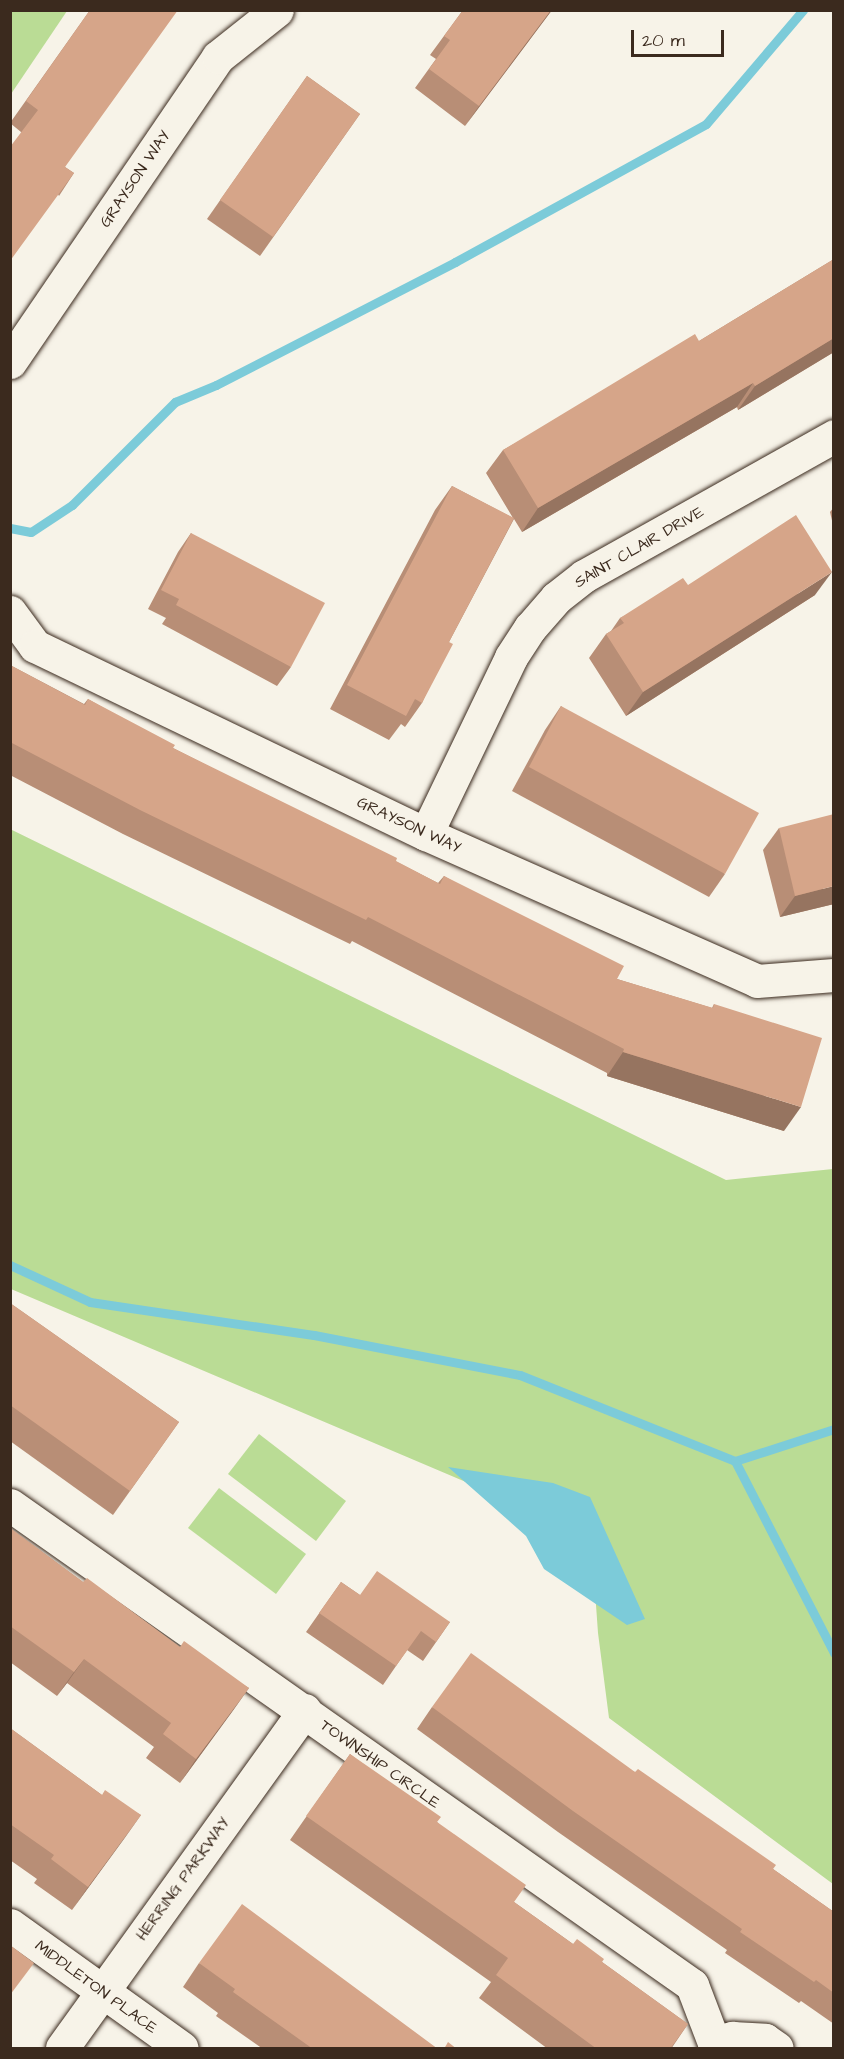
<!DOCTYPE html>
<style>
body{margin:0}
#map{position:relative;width:844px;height:2059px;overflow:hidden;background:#f7f3e8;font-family:"Architects Daughter",sans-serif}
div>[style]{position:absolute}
.green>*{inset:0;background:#badc95}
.water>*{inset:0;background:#7ccbd9}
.stream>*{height:9px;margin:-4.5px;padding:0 4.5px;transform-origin:4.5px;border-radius:4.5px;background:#7ccbd9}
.roads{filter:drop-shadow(0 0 2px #3b2a1e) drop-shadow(0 0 2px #3b2a1e)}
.minor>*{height:33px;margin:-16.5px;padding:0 16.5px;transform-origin:16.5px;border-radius:16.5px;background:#f7f3e8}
.wall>*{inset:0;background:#b88e76}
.shaded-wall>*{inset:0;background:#967460}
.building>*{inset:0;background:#d6a589}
span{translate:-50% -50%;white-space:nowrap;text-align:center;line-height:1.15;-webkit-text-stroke:4.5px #f7f3e8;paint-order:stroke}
.street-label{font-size:16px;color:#3b2a1e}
.frame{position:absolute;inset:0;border:12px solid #3b2a1e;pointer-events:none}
.scale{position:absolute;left:631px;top:30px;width:93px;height:27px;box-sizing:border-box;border:3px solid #3b2a1e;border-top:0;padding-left:8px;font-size:18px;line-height:21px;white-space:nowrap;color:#3b2a1e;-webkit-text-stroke:4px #f7f3e8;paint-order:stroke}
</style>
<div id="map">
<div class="green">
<i style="clip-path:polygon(11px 10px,67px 11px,11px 94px,10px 11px)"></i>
<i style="clip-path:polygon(10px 829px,726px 1180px,833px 1169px,833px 1884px,609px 1718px,598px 1633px,591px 1535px,11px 1289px)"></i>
<i style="clip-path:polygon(259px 1434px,346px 1501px,316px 1541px,228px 1474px)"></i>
<i style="clip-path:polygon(219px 1488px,306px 1554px,276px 1594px,188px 1528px)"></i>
</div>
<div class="water">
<i style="clip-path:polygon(448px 1467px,553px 1483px,590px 1497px,645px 1619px,627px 1625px,544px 1569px,526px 1536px)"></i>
</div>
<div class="stream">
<i style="left:10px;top:528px;width:21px;rotate:11deg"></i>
<i style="left:31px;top:532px;width:49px;rotate:-33.4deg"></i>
<i style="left:72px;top:505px;width:146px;rotate:-45deg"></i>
<i style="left:175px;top:402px;width:44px;rotate:-22.5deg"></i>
<i style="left:216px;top:385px;width:269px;rotate:-27.2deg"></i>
<i style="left:455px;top:262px;width:286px;rotate:-28.8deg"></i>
<i style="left:706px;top:124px;width:150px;rotate:-49.6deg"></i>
<i style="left:10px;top:1265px;width:88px;rotate:24.8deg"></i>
<i style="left:90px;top:1302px;width:226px;rotate:8.4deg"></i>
<i style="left:314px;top:1335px;width:210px;rotate:11deg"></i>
<i style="left:520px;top:1375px;width:232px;rotate:21.8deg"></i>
<i style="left:735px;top:1461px;width:104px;rotate:-17.9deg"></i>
<i style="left:735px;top:1461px;width:216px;rotate:62.7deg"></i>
</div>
<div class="roads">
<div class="minor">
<i style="left:10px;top:362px;width:369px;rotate:-55.7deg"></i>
<i style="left:218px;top:57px;width:75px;rotate:-38.5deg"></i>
<i style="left:10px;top:612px;width:42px;rotate:53.7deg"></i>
<i style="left:35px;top:646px;width:434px;rotate:25.7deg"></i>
<i style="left:426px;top:834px;width:362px;rotate:23.9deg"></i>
<i style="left:757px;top:981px;width:77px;rotate:-4.5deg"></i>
<i style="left:426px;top:834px;width:196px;rotate:-64.3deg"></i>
<i style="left:511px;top:657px;width:35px;rotate:-57deg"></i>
<i style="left:530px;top:628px;width:40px;rotate:-49deg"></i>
<i style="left:556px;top:598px;width:36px;rotate:-38deg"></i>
<i style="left:584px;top:576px;width:287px;rotate:-29.2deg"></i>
<i style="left:10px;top:1505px;width:834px;rotate:35.14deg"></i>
<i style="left:692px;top:1985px;width:67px;rotate:69.1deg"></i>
<i style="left:10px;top:1925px;width:211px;rotate:35.6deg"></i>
<i style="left:714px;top:2043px;width:19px;rotate:-16deg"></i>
<i style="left:732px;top:2038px;width:33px;rotate:3deg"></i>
<i style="left:765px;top:2040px;width:14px;rotate:34deg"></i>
<i style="left:62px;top:2048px;width:416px;rotate:-54.3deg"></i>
</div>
</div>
<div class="wall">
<i style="clip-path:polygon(90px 10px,65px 167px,74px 173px,59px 196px,21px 132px,10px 123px)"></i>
<i style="clip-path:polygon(463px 10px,552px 10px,465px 126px,415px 88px,436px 59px,430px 55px)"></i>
<i style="clip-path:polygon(307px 76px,360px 114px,260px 256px,207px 219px)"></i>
<i style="clip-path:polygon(834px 259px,834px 352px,738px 410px,737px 407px,522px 532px,514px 519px,449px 642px,422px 703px,405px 727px,401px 724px,389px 740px,330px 709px,435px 510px,452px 486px,513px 518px,486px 473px,503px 450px,699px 341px)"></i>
<i style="clip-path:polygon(834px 507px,834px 529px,830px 512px)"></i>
<i style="clip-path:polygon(191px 533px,291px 667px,277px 686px,162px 624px,166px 618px,148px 609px,178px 552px)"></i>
<i style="clip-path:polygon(688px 585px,815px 595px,626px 716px,589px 658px,606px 634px,611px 631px,620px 618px)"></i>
<i style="clip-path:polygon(10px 665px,84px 704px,88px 699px,173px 748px,438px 883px,444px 876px,617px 979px,712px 1008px,714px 1004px,784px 1131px,607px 1076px,607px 1073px,352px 941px,350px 944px,123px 834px,10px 775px)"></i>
<i style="clip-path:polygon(561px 706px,725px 874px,709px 897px,512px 791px,545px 730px)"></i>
<i style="clip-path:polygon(779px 828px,834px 904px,780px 917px,763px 850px)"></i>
<i style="clip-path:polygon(10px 1303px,179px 1422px,113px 1515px,10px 1441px)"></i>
<i style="clip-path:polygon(10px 1528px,83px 1582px,180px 1647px,249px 1688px,180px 1783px,146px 1758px,154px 1747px,67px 1683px,57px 1696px,10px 1662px)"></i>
<i style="clip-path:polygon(341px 1582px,360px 1595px,450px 1622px,423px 1661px,407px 1650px,383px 1685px,306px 1632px)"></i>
<i style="clip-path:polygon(432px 1707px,635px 1772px,834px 1912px,834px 2024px,801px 2001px,799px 2003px,725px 1953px,727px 1950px,558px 1832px,417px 1729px)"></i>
<i style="clip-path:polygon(10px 1728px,102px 1795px,141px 1815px,72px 1910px,34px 1883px,37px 1879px,10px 1860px)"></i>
<i style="clip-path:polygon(350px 1754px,437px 1822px,514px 1902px,573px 1944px,602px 1962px,688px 2024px,671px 2049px,548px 2049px,479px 1998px,491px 1982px,290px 1840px)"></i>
<i style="clip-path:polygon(199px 1963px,438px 2049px,263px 2049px,216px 2016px,218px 2013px,183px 1987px)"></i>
</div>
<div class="shaded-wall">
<i style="clip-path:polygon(551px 10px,552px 10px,465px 126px,479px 106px)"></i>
<i style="clip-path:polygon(834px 338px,834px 352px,738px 410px,755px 386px)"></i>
<i style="clip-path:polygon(753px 383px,737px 407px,522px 532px,538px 508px)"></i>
<i style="clip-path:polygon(832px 572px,815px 595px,626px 716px,643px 692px)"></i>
<i style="clip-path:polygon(834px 886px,834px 904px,780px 917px,795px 896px)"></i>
<i style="clip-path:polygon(623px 1052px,801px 1107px,784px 1131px,607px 1076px)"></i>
<i style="clip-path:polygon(84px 1659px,67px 1683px,57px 1696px,74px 1672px)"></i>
<i style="clip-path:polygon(249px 1688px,232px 1712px,180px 1783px,196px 1759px)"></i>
<i style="clip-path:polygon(141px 1815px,124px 1839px,72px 1910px,88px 1887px)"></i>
</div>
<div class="building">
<i style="clip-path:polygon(90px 10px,178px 10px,65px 167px,74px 173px,10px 261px,10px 147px,38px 110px,26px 101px)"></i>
<i style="clip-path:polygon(463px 10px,551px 10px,479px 106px,429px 69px,450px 40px,444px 36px)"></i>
<i style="clip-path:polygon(307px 76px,360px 114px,273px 237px,220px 200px)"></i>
<i style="clip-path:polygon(834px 259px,834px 338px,755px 386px,753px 383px,538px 508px,503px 450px,695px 334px,699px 341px)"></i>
<i style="clip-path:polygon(452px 486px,514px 518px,449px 642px,453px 644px,422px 703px,415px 699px,406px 716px,347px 685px)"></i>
<i style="clip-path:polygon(796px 515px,832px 572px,643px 692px,606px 634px,624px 623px,620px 618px,683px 578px,688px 585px)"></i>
<i style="clip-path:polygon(191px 533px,325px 603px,291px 667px,176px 605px,179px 599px,161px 590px)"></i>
<i style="clip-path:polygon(10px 665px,85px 705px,88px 699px,175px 745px,173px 748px,397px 858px,396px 861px,440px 884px,444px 876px,624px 966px,617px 979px,713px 1008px,714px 1004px,822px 1038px,801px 1107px,623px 1052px,624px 1049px,368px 917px,366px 920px,140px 810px,10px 742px)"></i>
<i style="clip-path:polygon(561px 706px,759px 813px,725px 874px,529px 767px)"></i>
<i style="clip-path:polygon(834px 814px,834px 886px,795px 896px,779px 828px)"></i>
<i style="clip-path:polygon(10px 1303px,179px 1422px,130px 1491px,10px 1405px)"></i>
<i style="clip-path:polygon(10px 1528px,83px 1582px,87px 1578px,180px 1647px,184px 1641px,249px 1688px,196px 1759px,163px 1734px,171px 1723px,84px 1659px,74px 1672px,10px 1626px)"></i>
<i style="clip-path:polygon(377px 1571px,450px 1622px,436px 1642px,421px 1631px,396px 1666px,319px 1613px,341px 1582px,360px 1595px)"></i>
<i style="clip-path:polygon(471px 1653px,635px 1772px,638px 1769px,776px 1865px,773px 1869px,834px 1912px,834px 1993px,816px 1980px,814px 1982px,740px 1932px,742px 1929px,573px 1811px,432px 1707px)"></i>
<i style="clip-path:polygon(10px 1728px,102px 1795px,105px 1790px,141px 1815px,88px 1887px,51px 1859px,54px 1855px,10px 1824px)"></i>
<i style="clip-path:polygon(350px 1754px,441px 1817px,437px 1822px,526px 1885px,514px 1902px,573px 1944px,577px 1939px,604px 1959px,602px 1962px,688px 2024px,670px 2049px,597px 2049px,496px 1975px,508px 1958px,306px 1816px)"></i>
<i style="clip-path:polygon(242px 1904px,438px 2049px,313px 2049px,233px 1992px,235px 1989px,199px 1963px)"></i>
<i style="clip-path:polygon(10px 1945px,34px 1963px,10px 1995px)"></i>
<i style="clip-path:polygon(448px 2042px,457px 2049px,444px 2049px)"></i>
</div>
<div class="street-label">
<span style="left:135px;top:179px;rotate:-56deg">GRAYSON WAY</span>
<span style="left:639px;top:547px;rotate:-30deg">SAINT CLAIR DRIVE</span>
<span style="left:409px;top:825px;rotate:25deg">GRAYSON WAY</span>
<span style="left:380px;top:1764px;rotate:35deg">TOWNSHIP CIRCLE</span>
<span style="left:183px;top:1879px;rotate:-54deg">HERRING PARKWAY</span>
<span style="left:96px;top:1987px;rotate:36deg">MIDDLETON PLACE</span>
</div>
<div class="frame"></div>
<div class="scale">20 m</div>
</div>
